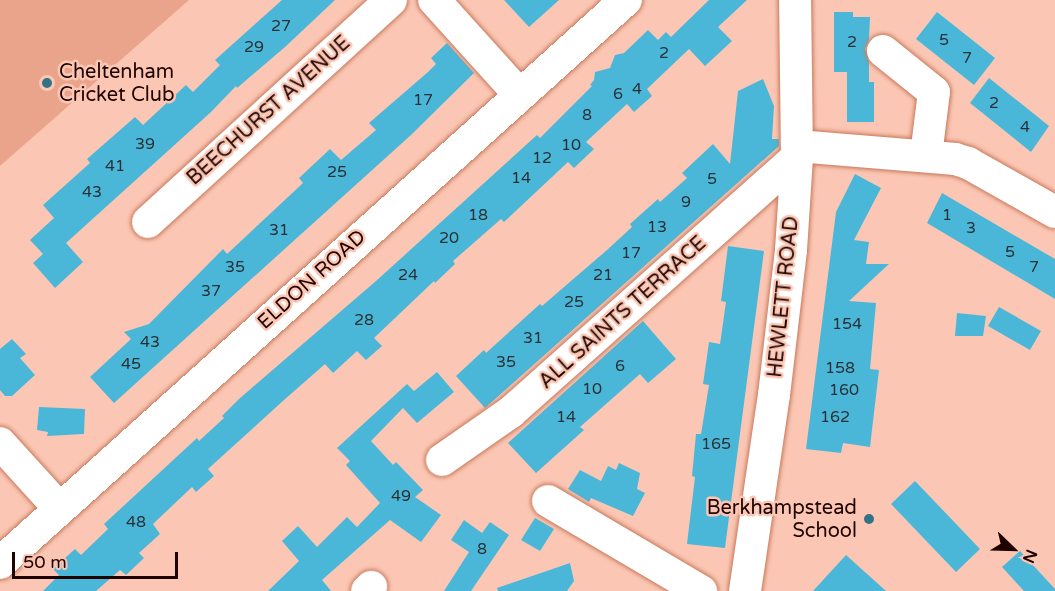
<!DOCTYPE html>
<style>
body{margin:0}
#map{position:relative;width:1055px;height:591px;overflow:hidden;background:#fbc7b4;font-family:"Varela Round",sans-serif}
div>[style]{position:absolute}
.green>*{inset:0;background:#eaa48b}
.building>*{inset:0;background:#4bb7d8}
.roads{filter:drop-shadow(0 0 2px #c8795b) drop-shadow(0 0 2px #c8795b)}
.minor>*{height:32px;margin:-16px;padding:0 16px;transform-origin:16px;border-radius:16px;background:#fff}
.dots>*{width:16px;height:16px;translate:-50% -50%;box-sizing:border-box;border:3px solid #fbc7b4;border-radius:50%}
span{translate:-50% -50%;white-space:nowrap;text-align:center;line-height:1.15;-webkit-text-stroke:5px #fbc7b4;paint-order:stroke}
.number-label{font-size:16px;color:#293036}
.number-label span{-webkit-text-stroke-width:0}
.poi-label{font-size:20px;color:#1e0300}
.left{translate:0 -50%;text-align:left}
.right{translate:-100% -50%;text-align:right}
.street-label{font-size:20px;color:#1e0300}
.north{position:absolute;left:983px;top:519px;width:60px;height:60px;-webkit-text-stroke:4px #fbc7b4;paint-order:stroke;rotate:113deg;font-size:16px;font-weight:700;line-height:24px;text-align:center;color:#1e0300}
.north::after{content:'';display:block;margin:auto;width:21px;height:27px;background:#1e0300;clip-path:polygon(50% 0,100% 100%,50% 72%,0 100%)}
.scale{position:absolute;left:12px;top:552px;width:166px;height:27px;box-sizing:border-box;border:3px solid #1e0300;border-top:0;padding-left:8px;font-size:18px;line-height:21px;white-space:nowrap;color:#1e0300;-webkit-text-stroke:4px #fbc7b4;paint-order:stroke}
</style>
<div id="map">
<div class="green">
<i style="clip-path:polygon(0 0,189px 0,0 166px)"></i>
</div>
<div class="building">
<i style="clip-path:polygon(282px 0,335px 0,285px 47px,237px 88px,236px 86px,211px 112px,66px 243px,83px 262px,55px 288px,33px 263px,43px 254px,30px 240px,54px 218px,43px 205px,90px 163px,87px 159px,135px 117px,143px 125px,186px 85px,193px 92px,220px 65px,215px 60px)"></i>
<i style="clip-path:polygon(504px 0,559px 0,529px 27px)"></i>
<i style="clip-path:polygon(709px 0,747px 0,718px 27px,732px 41px,705px 66px,689px 49px,647px 89px,652px 96px,634px 112px,627px 104px,586px 142px,594px 149px,574px 168px,568px 162px,504px 222px,501px 219px,453px 261px,455px 264px,435px 283px,434px 281px,374px 338px,382px 346px,366px 360px,357px 351px,333px 373px,325px 364px,284px 400px,208px 469px,214px 476px,196px 492px,192px 487px,153px 524px,160px 534px,139px 553px,144px 558px,126px 575px,120px 570px,96px 591px,43px 591px,59px 575px,53px 569px,75px 549px,81px 555px,108px 529px,104px 524px,197px 438px,199px 441px,224px 418px,222px 416px,239px 399px,376px 281px,537px 135px,540px 138px,592px 86px,590px 85px,594px 80px,595px 72px,610px 68px,615px 55px,624px 53px,648px 30px,658px 40px,666px 32px,671px 37px)"></i>
<i style="clip-path:polygon(834px 12px,853px 12px,853px 17px,870px 17px,869px 40px,865px 49px,869px 62px,869px 82px,874px 82px,874px 122px,847px 122px,847px 72px,834px 72px)"></i>
<i style="clip-path:polygon(937px 12px,995px 58px,974px 85px,916px 39px)"></i>
<i style="clip-path:polygon(447px 43px,474px 73px,411px 135px,114px 403px,90px 377px,131px 339px,124px 332px,149px 324px,223px 249px,227px 254px,303px 183px,299px 178px,330px 149px,341px 160px,376px 130px,369px 123px,428px 72px,436px 64px,431px 58px)"></i>
<i style="clip-path:polygon(989px 78px,1049px 126px,1031px 152px,970px 103px)"></i>
<i style="clip-path:polygon(763px 79px,774px 106px,772px 139px,779px 139px,779px 146px,485px 408px,456px 376px,484px 350px,486px 353px,540px 304px,542px 306px,607px 250px,632px 227px,630px 224px,658px 199px,660px 202px,687px 178px,682px 173px,713px 144px,730px 164px,738px 91px)"></i>
<i style="clip-path:polygon(855px 174px,881px 188px,854px 240px,869px 242px,866px 264px,889px 264px,849px 301px,876px 303px,870px 369px,879px 370px,870px 447px,843px 443px,841px 453px,806px 449px,836px 212px)"></i>
<i style="clip-path:polygon(942px 193px,1055px 259px,1055px 299px,927px 223px)"></i>
<i style="clip-path:polygon(728px 246px,764px 251px,725px 548px,687px 544px,695px 477px,692px 476px,696px 434px,701px 434px,709px 385px,703px 384px,709px 342px,720px 344px,726px 302px,721px 301px)"></i>
<i style="clip-path:polygon(999px 307px,1041px 331px,1030px 350px,988px 326px)"></i>
<i style="clip-path:polygon(957px 313px,986px 316px,983px 336px,955px 336px)"></i>
<i style="clip-path:polygon(643px 321px,676px 359px,648px 383px,640px 374px,580px 427px,584px 430px,536px 473px,508px 443px)"></i>
<i style="clip-path:polygon(12px 339px,26px 354px,20px 358px,35px 375px,12px 396px,5px 396px,0 390px,0 349px)"></i>
<i style="clip-path:polygon(437px 372px,454px 392px,417px 423px,403px 408px,371px 441px,393px 465px,396px 462px,423px 490px,415px 497px,441px 515px,421px 542px,390px 520px,322px 580px,331px 591px,268px 591px,299px 561px,282px 541px,298px 526px,317px 547px,347px 517px,357px 527px,380px 503px,346px 465px,350px 461px,337px 448px,407px 384px,414px 391px)"></i>
<i style="clip-path:polygon(39px 407px,85px 409px,84px 434px,47px 436px,48px 432px,37px 430px)"></i>
<i style="clip-path:polygon(619px 463px,640px 473px,637px 489px,645px 493px,633px 516px,591px 498px,589px 502px,568px 489px,580px 470px,601px 481px,608px 466px,616px 470px)"></i>
<i style="clip-path:polygon(915px 481px,980px 549px,956px 572px,891px 504px)"></i>
<i style="clip-path:polygon(535px 518px,554px 529px,540px 551px,521px 540px)"></i>
<i style="clip-path:polygon(464px 520px,482px 533px,490px 522px,509px 535px,471px 591px,444px 591px,469px 552px,451px 540px)"></i>
<i style="clip-path:polygon(1020px 551px,1055px 589px,1055px 591px,1024px 591px,1002px 567px)"></i>
<i style="clip-path:polygon(846px 555px,886px 591px,813px 591px)"></i>
<i style="clip-path:polygon(570px 563px,574px 581px,567px 591px,498px 591px,497px 588px)"></i>
</div>
<div class="roads">
<div class="minor">
<i style="left:434px;top:0;width:127px;rotate:47.9deg"></i>
<i style="left:883px;top:51px;width:65px;rotate:38.8deg"></i>
<i style="left:934px;top:92px;width:64px;rotate:97.2deg"></i>
<i style="left:797px;top:146px;width:159px;rotate:4.7deg"></i>
<i style="left:955px;top:159px;width:14px;rotate:17deg"></i>
<i style="left:968px;top:163px;width:100px;rotate:29.4deg"></i>
<i style="left:148px;top:222px;width:329px;rotate:-42.4deg"></i>
<i style="left:0;top:443px;width:88px;rotate:47.8deg"></i>
<i style="left:442px;top:460px;width:84px;rotate:-34.8deg"></i>
<i style="left:511px;top:412px;width:383px;rotate:-41.7deg"></i>
<i style="left:548px;top:501px;width:178px;rotate:30.5deg"></i>
<i style="left:0;top:563px;width:842px;rotate:-41.97deg"></i>
<i style="left:367px;top:591px;width:6px;rotate:-45deg"></i>
<i style="left:745px;top:591px;width:198px;rotate:-81.6deg"></i>
<i style="left:774px;top:395px;width:146px;rotate:-83.3deg"></i>
<i style="left:791px;top:250px;width:93px;rotate:-86.3deg"></i>
<i style="left:797px;top:157px;width:157px;rotate:-90.7deg"></i>
</div>
</div>
<div class="dots">
<i style="left:47px;top:83px;background:#317285"></i>
<i style="left:869px;top:519px;background:#317285"></i>
</div>
<div class="number-label">
<span style="left:281px;top:26px">27</span>
<span style="left:944px;top:40px">5</span>
<span style="left:852px;top:42px">2</span>
<span style="left:254px;top:47px">29</span>
<span style="left:664px;top:53px">2</span>
<span style="left:967px;top:58px">7</span>
<span style="left:637px;top:89px">4</span>
<span style="left:618px;top:94px">6</span>
<span style="left:423px;top:100px">17</span>
<span style="left:994px;top:103px">2</span>
<span style="left:587px;top:115px">8</span>
<span style="left:1025px;top:127px">4</span>
<span style="left:145px;top:144px">39</span>
<span style="left:571px;top:145px">10</span>
<span style="left:542px;top:158px">12</span>
<span style="left:115px;top:166px">41</span>
<span style="left:337px;top:172px">25</span>
<span style="left:521px;top:178px">14</span>
<span style="left:712px;top:179px">5</span>
<span style="left:92px;top:192px">43</span>
<span style="left:686px;top:202px">9</span>
<span style="left:478px;top:215px">18</span>
<span style="left:947px;top:215px">1</span>
<span style="left:657px;top:227px">13</span>
<span style="left:971px;top:228px">3</span>
<span style="left:279px;top:230px">31</span>
<span style="left:449px;top:238px">20</span>
<span style="left:1010px;top:252px">5</span>
<span style="left:631px;top:253px">17</span>
<span style="left:235px;top:267px">35</span>
<span style="left:1034px;top:267px">7</span>
<span style="left:408px;top:275px">24</span>
<span style="left:603px;top:275px">21</span>
<span style="left:211px;top:291px">37</span>
<span style="left:574px;top:302px">25</span>
<span style="left:364px;top:320px">28</span>
<span style="left:847px;top:324px">154</span>
<span style="left:533px;top:338px">31</span>
<span style="left:150px;top:342px">43</span>
<span style="left:506px;top:362px">35</span>
<span style="left:131px;top:364px">45</span>
<span style="left:620px;top:366px">6</span>
<span style="left:840px;top:368px">158</span>
<span style="left:592px;top:389px">10</span>
<span style="left:844px;top:390px">160</span>
<span style="left:566px;top:417px">14</span>
<span style="left:835px;top:417px">162</span>
<span style="left:716px;top:444px">165</span>
<span style="left:401px;top:496px">49</span>
<span style="left:136px;top:522px">48</span>
<span style="left:482px;top:549px">8</span>
</div>
<div class="poi-label">
<span class="left" style="left:59px;top:84px">Cheltenham<br>Cricket Club</span>
<span class="right" style="left:857px;top:520px">Berkhampstead<br>School</span>
</div>
<div class="street-label">
<span style="left:269px;top:111px;rotate:-42deg">BEECHURST AVENUE</span>
<span style="left:312px;top:280px;rotate:-42deg">ELDON ROAD</span>
<span style="left:784px;top:297px;rotate:-84deg">HEWLETT ROAD</span>
<span style="left:623px;top:313px;rotate:-42deg">ALL SAINTS TERRACE</span>
</div>
<div class="north">N</div>
<div class="scale">50 m</div>
</div>
